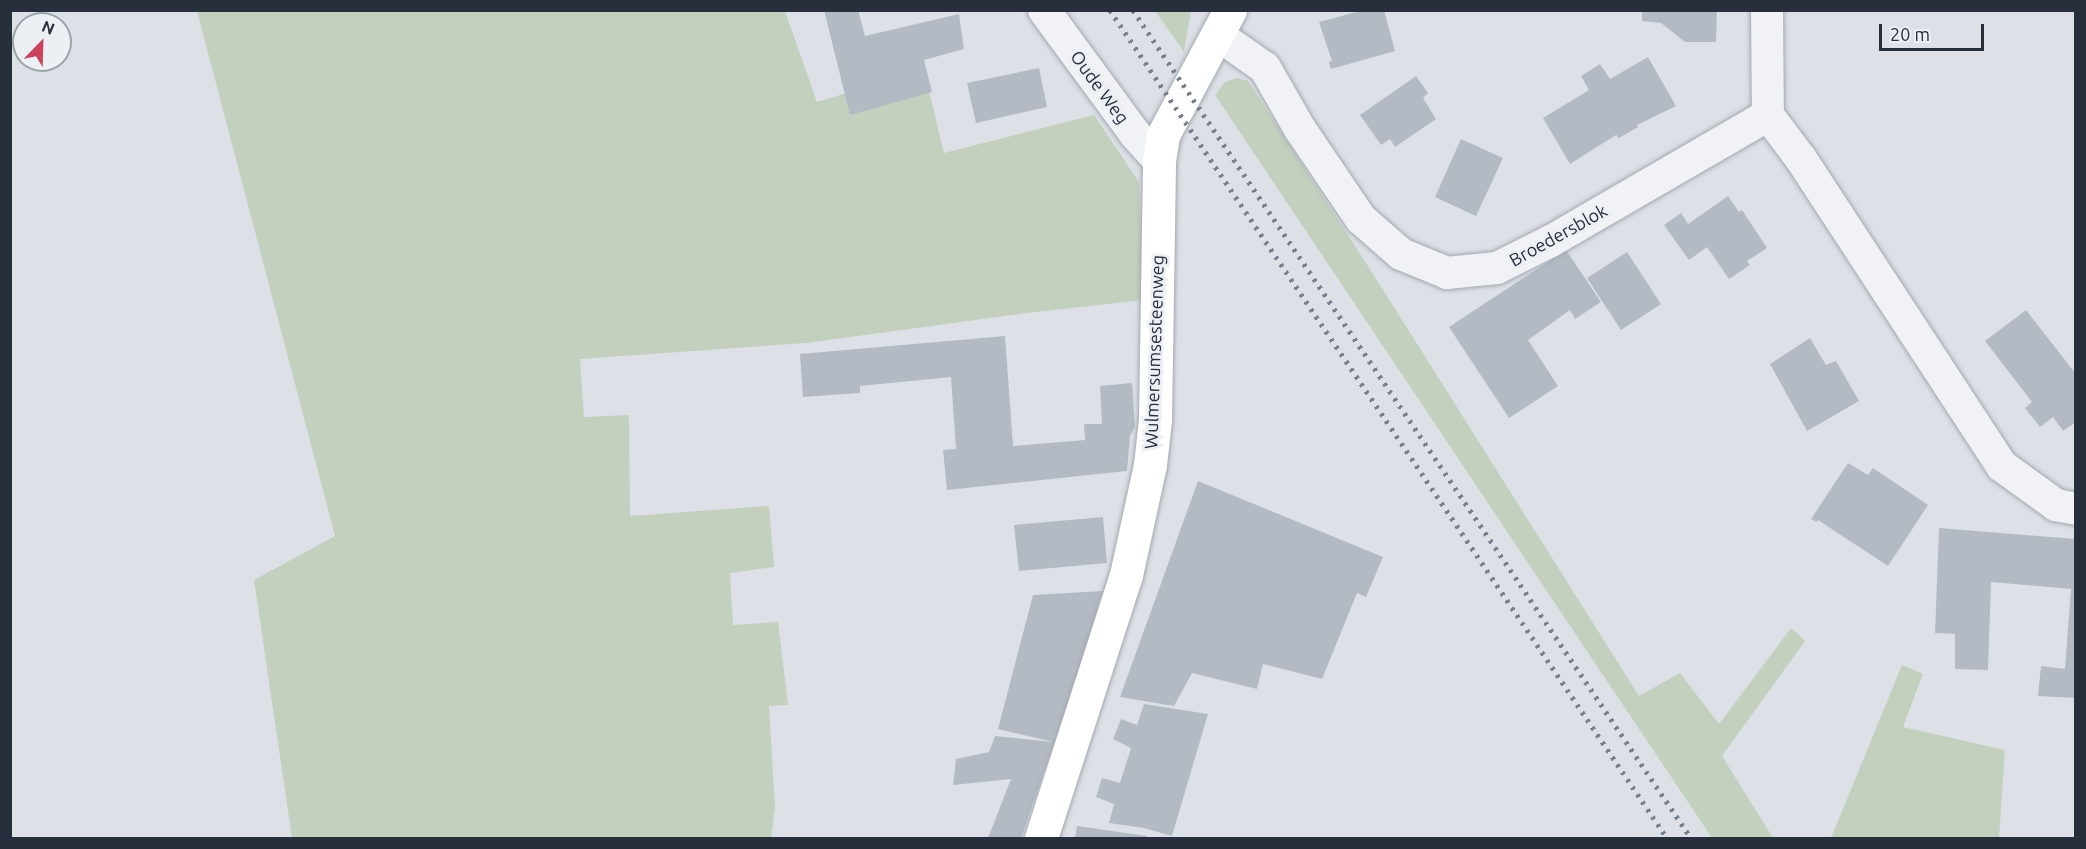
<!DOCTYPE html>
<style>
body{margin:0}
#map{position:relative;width:2086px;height:849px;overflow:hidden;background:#dde1e7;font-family:Ubuntu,sans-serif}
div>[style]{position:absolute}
.green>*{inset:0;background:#c3d0be}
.building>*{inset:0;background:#b4bac3}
.roads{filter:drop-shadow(0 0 2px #a3a8b1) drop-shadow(0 0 2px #a3a8b1)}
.street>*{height:32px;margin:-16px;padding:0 16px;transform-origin:16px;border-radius:16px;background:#f0f2f5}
.secondary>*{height:33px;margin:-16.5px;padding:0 16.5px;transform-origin:16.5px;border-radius:16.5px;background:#fff}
.rail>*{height:4.5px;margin-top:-2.25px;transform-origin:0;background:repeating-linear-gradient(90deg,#778190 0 3px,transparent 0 9px)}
span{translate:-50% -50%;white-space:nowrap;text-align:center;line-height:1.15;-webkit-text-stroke:6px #ecf0f4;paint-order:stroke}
.street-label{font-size:18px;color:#272f3d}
.frame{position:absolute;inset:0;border:12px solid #272f3d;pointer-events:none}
.north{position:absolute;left:12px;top:12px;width:60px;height:60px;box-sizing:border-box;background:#ecf0f4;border:2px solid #9da3ab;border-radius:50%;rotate:23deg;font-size:16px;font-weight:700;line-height:24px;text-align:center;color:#272f3d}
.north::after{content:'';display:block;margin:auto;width:21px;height:27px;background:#cb435a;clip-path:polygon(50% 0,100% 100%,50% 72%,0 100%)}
.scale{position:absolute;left:1879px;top:24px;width:105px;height:27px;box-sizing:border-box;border:3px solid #272f3d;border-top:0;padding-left:8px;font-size:18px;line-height:21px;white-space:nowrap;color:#272f3d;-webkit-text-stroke:4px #ecf0f4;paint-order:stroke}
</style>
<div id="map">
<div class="green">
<i style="clip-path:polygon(197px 11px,785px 11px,817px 102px,924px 70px,944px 153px,1094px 115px,1139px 182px,1143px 300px,1027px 313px,806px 343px,580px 359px,584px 417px,629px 415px,630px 516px,769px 506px,774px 567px,730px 573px,733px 625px,778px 622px,788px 705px,769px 706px,775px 808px,771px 838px,292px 838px,254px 580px,335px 536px)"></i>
<i style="clip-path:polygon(1155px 11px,1191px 11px,1184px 52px)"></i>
<i style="clip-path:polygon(1237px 78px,1248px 81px,1368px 266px,1639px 696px,1680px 673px,1719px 724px,1791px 628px,1805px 641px,1722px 756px,1773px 838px,1712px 838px,1215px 95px,1225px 82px)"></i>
<i style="clip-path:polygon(1902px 665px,1923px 674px,1903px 727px,2005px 750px,1999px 838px,1831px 838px)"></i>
</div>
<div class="building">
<i style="clip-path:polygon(824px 10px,858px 10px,865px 36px,959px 14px,964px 49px,924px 60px,932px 92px,850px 115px)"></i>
<i style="clip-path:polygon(1364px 10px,1384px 10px,1395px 51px,1331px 69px,1329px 62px,1332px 61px,1319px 22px)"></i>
<i style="clip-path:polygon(1642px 10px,1717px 10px,1716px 42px,1685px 42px,1661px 23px,1642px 21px)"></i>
<i style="clip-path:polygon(1648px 57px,1676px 106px,1637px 125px,1638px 127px,1619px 138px,1616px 135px,1570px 164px,1543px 118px,1589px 90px,1581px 76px,1600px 64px,1610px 79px)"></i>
<i style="clip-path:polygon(1039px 68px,1047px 107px,976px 123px,967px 83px)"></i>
<i style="clip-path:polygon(1416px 76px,1428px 93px,1423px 98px,1436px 119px,1395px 147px,1390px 139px,1381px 145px,1360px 115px)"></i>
<i style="clip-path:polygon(1461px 139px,1503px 158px,1476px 216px,1435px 197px)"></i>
<i style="clip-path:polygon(1728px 196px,1739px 212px,1742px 210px,1767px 248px,1747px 261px,1750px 265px,1729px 279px,1707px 247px,1689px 260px,1664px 225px,1681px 213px,1688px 224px)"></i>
<i style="clip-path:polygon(1566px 250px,1601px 302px,1575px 319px,1570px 310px,1528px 340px,1558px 386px,1509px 418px,1449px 327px)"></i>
<i style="clip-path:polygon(1627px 252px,1661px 304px,1621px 330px,1587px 278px)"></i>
<i style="clip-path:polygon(2026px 310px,2076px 374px,2076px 422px,2063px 431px,2053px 417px,2040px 427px,2025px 408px,2032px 402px,1985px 341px)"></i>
<i style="clip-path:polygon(1005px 336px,1013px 446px,1085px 440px,1084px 424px,1102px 424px,1100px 386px,1132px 383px,1135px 427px,1130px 436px,1127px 471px,947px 490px,943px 450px,956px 449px,951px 377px,860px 386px,860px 393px,803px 397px,800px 354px)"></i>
<i style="clip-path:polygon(1810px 338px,1826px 365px,1836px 361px,1859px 401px,1807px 431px,1770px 364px)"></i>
<i style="clip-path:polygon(1848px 463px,1868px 475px,1873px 468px,1928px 505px,1888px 566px,1818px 520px,1817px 522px,1811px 519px)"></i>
<i style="clip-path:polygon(1198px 481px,1383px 557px,1366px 597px,1357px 593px,1322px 679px,1263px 664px,1257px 689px,1192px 673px,1174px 706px,1120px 697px)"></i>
<i style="clip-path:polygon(1103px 517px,1107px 563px,1019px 571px,1014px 525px)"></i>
<i style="clip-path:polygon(1939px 528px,2076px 539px,2076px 698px,2038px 696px,2041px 666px,2065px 669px,2071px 589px,1991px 582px,1988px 670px,1955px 669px,1955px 634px,1935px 633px)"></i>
<i style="clip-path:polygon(1103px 591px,1081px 666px,1021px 838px,988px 838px,1011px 779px,953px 785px,956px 759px,989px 752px,995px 736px,1054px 742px,998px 729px,1033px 595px)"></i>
<i style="clip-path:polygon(1144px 704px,1208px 714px,1172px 836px,1144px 828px,1109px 823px,1114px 804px,1096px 797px,1102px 778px,1120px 783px,1131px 748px,1113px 739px,1121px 719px,1137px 725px)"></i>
<i style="clip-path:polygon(1077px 826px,1147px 836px,1146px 838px,1075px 838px)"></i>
</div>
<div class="roads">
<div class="street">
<i style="left:1044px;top:10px;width:154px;rotate:53.7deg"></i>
<i style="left:1135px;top:134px;width:36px;rotate:48deg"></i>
<i style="left:1767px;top:10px;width:105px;rotate:89.5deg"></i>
<i style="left:1768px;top:115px;width:55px;rotate:53.1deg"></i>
<i style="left:1801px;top:159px;width:367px;rotate:56.8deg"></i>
<i style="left:2002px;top:466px;width:67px;rotate:35.8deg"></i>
<i style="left:2056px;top:505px;width:20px;rotate:11deg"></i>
<i style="left:1218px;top:35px;width:57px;rotate:35.1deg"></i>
<i style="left:1265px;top:68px;width:70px;rotate:60.2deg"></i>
<i style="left:1300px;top:129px;width:109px;rotate:55.9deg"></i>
<i style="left:1361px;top:219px;width:53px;rotate:41.2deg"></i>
<i style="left:1401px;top:254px;width:50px;rotate:22.4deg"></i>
<i style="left:1447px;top:273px;width:50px;rotate:-5.7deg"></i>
<i style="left:1497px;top:268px;width:60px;rotate:-26.6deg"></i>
<i style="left:1551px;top:241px;width:251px;rotate:-30.1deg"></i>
</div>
<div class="secondary">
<i style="left:1041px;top:838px;width:276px;rotate:-72.1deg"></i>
<i style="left:1126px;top:575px;width:113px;rotate:-77.7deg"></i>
<i style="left:1150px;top:465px;width:45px;rotate:-83.7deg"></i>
<i style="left:1155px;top:420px;width:259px;rotate:-89.1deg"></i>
<i style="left:1159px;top:161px;width:26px;rotate:-81deg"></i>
<i style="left:1163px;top:135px;width:142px;rotate:-61.8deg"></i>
</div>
</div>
<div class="rail">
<i style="left:1110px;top:10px;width:998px;rotate:56.07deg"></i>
<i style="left:1133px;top:10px;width:998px;rotate:56.02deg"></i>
</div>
<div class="street-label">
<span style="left:1100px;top:87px;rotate:54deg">Oude Weg</span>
<span style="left:1558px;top:235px;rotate:-29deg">Broedersblok</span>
<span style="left:1154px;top:352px;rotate:-88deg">Wulmersumsesteenweg</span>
</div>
<div class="frame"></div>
<div class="north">N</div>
<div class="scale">20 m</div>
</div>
